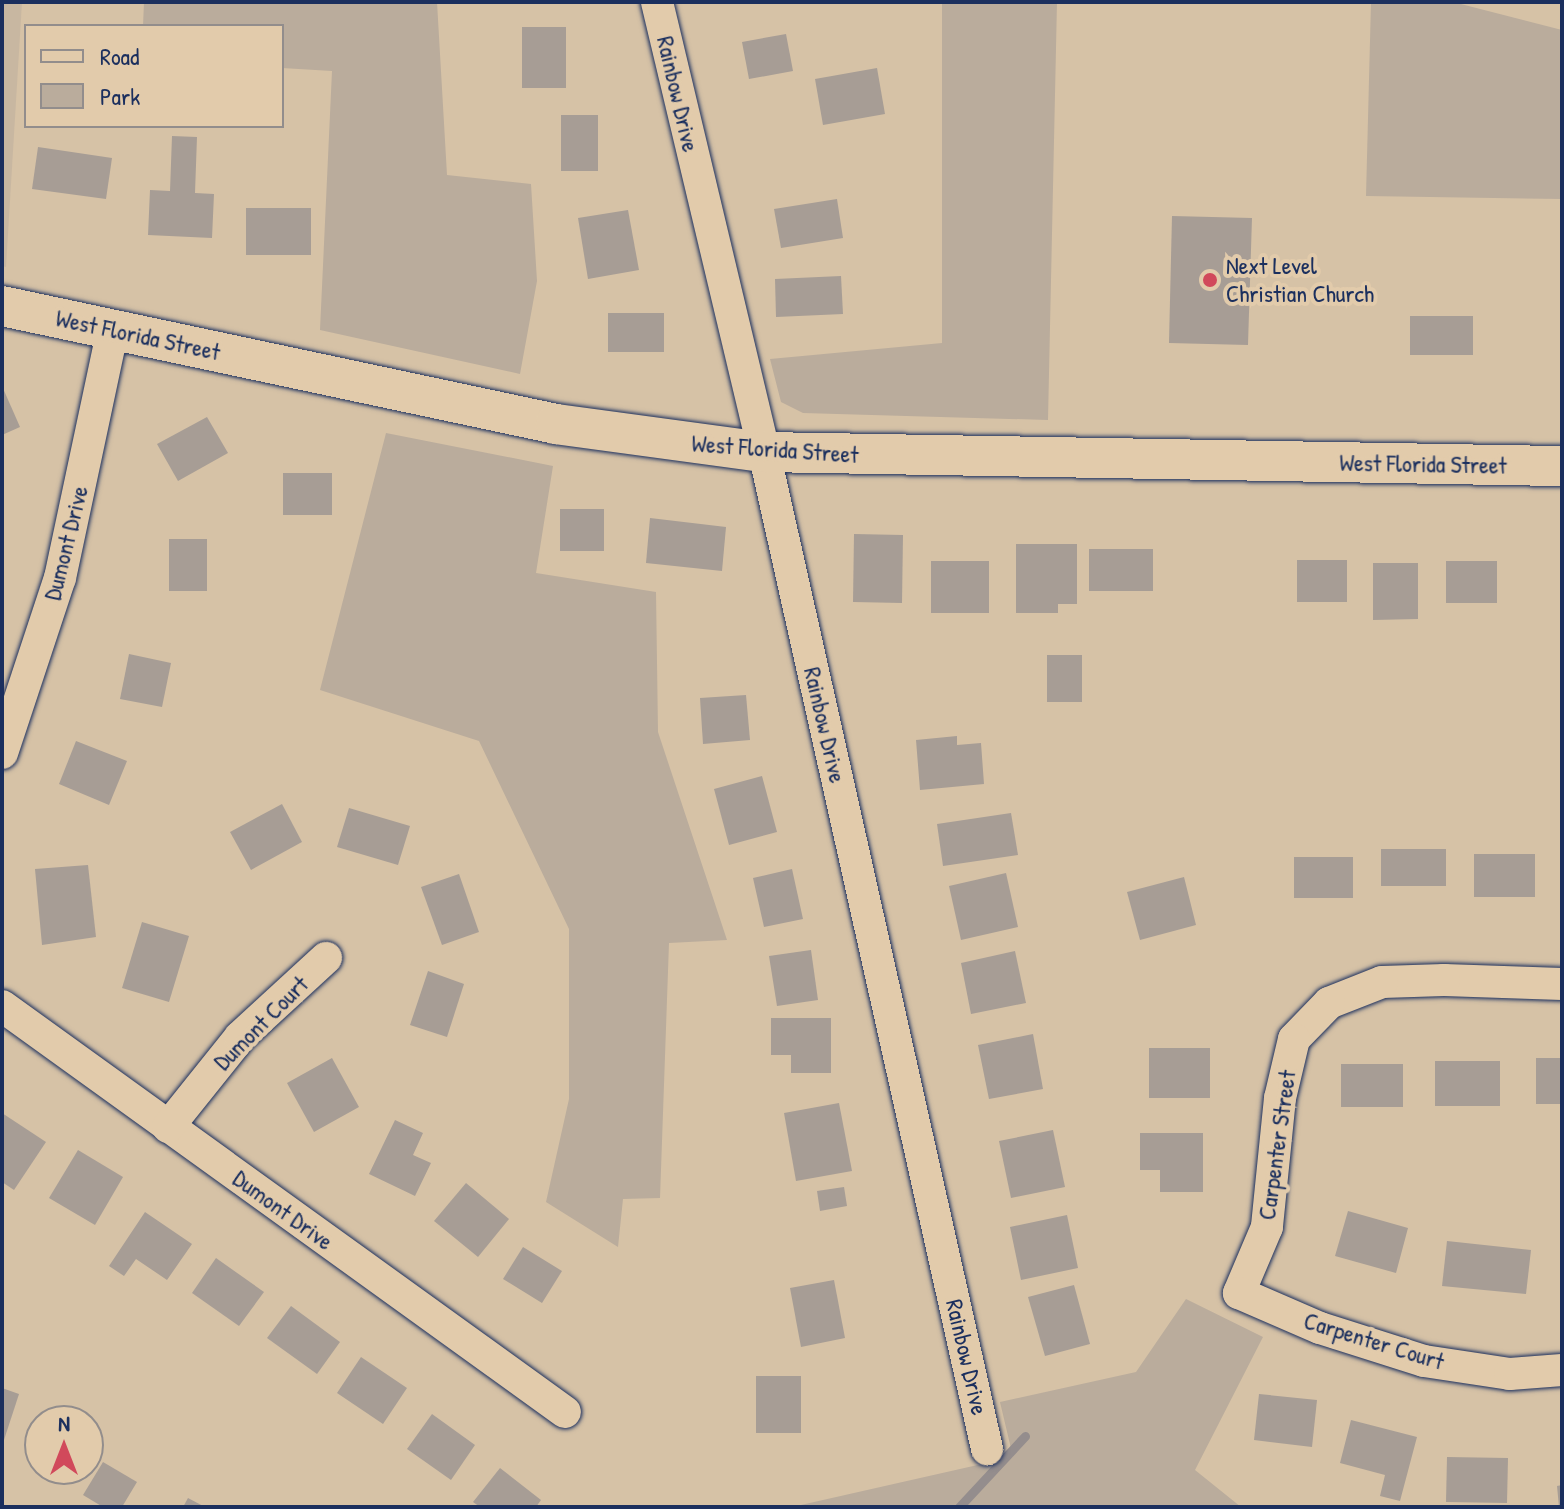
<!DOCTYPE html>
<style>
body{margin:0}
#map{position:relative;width:1564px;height:1509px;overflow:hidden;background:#d6c2a6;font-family:"Patrick Hand",sans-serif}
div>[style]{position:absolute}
.built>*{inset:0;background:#c8b7a1}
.green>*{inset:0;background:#baac9c}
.stream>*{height:9px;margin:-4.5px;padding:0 4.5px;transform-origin:4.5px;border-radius:4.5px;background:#948d8d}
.building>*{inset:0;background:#a79d95}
.roads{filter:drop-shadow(0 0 2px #1b2f5e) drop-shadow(0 0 2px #1b2f5e)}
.minor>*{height:32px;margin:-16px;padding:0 16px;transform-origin:16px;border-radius:16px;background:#e2cbab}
.major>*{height:40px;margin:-20px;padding:0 20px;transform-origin:20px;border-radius:20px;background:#e2cbab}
.dots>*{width:22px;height:22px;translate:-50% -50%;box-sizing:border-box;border:4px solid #e2cbab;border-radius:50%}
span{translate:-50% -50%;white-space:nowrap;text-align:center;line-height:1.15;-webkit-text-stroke:8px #e2cbab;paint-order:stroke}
.street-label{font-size:24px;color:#1b2f5e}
.poi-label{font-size:24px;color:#1b2f5e}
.left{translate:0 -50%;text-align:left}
.frame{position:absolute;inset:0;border:4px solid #1b2f5e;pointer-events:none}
.legend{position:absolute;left:24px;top:24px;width:260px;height:104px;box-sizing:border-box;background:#e2cbab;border:2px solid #928d8c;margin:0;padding:10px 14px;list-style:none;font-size:24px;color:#1b2f5e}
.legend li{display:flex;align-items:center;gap:16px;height:40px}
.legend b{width:40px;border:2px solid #928d8c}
.north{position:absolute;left:24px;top:1405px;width:80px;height:80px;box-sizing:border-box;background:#e2cbab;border:2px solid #928d8c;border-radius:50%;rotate:0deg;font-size:22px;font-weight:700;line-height:32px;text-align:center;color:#1b2f5e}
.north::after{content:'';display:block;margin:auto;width:28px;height:36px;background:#d1495b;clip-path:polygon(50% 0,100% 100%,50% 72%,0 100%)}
</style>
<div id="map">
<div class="built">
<i style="clip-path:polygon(2px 2px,22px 2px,6px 267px,2px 266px)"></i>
</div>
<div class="green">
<i style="clip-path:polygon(144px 2px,437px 2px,447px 175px,531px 184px,537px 281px,520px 374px,320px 330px,332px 71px,282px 68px,282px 26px,143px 26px)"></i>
<i style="clip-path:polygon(942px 2px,1057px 2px,1048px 420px,803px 413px,781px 402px,770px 359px,942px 343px)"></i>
<i style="clip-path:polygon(1371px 2px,1453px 2px,1562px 30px,1562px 199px,1366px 196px)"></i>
<i style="clip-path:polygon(386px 433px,553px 466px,536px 573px,656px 592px,658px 732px,727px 940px,669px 943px,660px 1198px,623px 1199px,618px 1247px,546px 1202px,569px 1099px,569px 929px,479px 741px,320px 690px)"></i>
<i style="clip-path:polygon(1186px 1299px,1263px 1337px,1195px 1470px,1241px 1507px,792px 1507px,1013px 1457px,1000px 1402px,1136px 1372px)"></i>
</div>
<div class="stream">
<i style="left:959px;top:1507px;width:97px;rotate:-47.1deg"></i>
</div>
<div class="building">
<i style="clip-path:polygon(522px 27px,566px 27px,566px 88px,522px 88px)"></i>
<i style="clip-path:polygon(786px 34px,793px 71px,749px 79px,742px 42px)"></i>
<i style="clip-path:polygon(877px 68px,885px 114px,823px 125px,815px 79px)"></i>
<i style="clip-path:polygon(561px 115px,598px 115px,598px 171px,561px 171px)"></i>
<i style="clip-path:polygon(172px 136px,197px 137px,195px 193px,214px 194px,212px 238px,148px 235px,150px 190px,170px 191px)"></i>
<i style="clip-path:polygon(38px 147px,112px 158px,106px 199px,32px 189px)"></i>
<i style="clip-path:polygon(837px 199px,843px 238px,781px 248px,774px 209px)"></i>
<i style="clip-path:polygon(246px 208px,311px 208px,311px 255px,246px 255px)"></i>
<i style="clip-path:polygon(628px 210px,639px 270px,588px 279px,578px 218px)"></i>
<i style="clip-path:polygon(1172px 216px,1252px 218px,1248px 345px,1169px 343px)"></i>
<i style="clip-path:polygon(841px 276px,843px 314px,776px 317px,775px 279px)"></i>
<i style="clip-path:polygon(608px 313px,664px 313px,664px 352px,608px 352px)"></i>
<i style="clip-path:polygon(1410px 316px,1473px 316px,1473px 355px,1410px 355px)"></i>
<i style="clip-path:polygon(2px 386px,20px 427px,2px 435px)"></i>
<i style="clip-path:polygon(207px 417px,228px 453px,178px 481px,157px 444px)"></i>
<i style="clip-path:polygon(283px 473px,332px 473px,332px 515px,283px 515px)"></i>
<i style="clip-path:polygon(560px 509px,604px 509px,604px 551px,560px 551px)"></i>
<i style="clip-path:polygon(650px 518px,726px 527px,722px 571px,646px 563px)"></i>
<i style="clip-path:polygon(854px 534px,903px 535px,902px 603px,853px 602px)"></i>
<i style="clip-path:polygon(169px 539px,207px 539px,207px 591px,169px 591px)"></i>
<i style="clip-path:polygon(1016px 544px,1077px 544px,1077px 604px,1058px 604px,1058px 613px,1016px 613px)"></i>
<i style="clip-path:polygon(1089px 549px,1153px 549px,1153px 591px,1089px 591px)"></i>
<i style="clip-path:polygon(1297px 560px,1347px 560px,1347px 602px,1297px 602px)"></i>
<i style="clip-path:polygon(931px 561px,989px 561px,989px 613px,931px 613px)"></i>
<i style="clip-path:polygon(1446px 561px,1497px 561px,1497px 603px,1446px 603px)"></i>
<i style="clip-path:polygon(1373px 563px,1418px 563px,1418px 619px,1373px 620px)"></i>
<i style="clip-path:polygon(129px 654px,171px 663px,162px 707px,120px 699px)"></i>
<i style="clip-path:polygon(1047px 655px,1082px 655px,1082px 702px,1047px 702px)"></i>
<i style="clip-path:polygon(746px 695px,750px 740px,703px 744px,700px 698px)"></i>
<i style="clip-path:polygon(957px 736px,957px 745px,981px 743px,984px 784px,920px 790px,916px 740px)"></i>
<i style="clip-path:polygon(76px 741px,127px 761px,109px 805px,59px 784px)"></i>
<i style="clip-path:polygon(762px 776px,777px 832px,729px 845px,714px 789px)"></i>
<i style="clip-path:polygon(282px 804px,302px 842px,251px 870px,230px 832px)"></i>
<i style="clip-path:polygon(349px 808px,410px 826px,398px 865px,337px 847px)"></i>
<i style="clip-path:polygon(1011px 813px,1018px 855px,943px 866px,937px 824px)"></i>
<i style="clip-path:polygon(1381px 849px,1446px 849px,1446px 886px,1381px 886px)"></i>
<i style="clip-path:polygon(1474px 854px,1535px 854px,1535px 897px,1474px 897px)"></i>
<i style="clip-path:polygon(1294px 857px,1353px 857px,1353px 898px,1294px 898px)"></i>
<i style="clip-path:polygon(88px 865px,96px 937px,42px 945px,35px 869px)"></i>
<i style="clip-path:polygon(792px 869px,803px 919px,764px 927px,753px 878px)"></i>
<i style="clip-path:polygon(1006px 873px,1018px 927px,961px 940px,949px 886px)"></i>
<i style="clip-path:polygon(459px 874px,479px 932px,442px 945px,421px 887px)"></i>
<i style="clip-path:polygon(1184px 877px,1196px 925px,1140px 940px,1127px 892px)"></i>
<i style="clip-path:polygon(142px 922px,189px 936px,169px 1002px,122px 988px)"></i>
<i style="clip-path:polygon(811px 950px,818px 1000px,777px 1006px,769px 956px)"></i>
<i style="clip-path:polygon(1015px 951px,1026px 1003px,971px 1014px,961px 963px)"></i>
<i style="clip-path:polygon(428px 971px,464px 984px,447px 1037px,410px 1025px)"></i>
<i style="clip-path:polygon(771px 1018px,831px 1018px,831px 1073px,791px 1073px,791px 1055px,771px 1055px)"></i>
<i style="clip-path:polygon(1033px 1034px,1043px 1089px,989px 1099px,978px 1045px)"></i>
<i style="clip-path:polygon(1149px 1048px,1210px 1048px,1210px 1098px,1149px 1098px)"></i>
<i style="clip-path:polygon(332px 1058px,359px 1107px,314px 1132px,287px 1083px)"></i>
<i style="clip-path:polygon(1536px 1058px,1562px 1058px,1562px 1104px,1536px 1104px)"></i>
<i style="clip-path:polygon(1435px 1061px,1500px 1061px,1500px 1106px,1435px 1106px)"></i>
<i style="clip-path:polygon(1341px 1064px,1403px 1064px,1403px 1107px,1341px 1107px)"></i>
<i style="clip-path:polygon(839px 1103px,852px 1171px,796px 1181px,784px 1113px)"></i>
<i style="clip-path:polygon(2px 1113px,46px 1142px,14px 1190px,2px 1182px)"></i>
<i style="clip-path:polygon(395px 1120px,423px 1133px,413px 1155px,431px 1163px,415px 1196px,369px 1174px)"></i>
<i style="clip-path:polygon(1053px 1130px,1065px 1187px,1011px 1198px,999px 1141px)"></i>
<i style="clip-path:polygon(1140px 1133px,1203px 1133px,1203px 1192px,1160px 1192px,1160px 1170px,1140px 1170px)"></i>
<i style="clip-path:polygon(78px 1150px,123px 1177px,95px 1225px,49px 1198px)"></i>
<i style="clip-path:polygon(466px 1183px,509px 1219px,478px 1257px,434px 1221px)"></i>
<i style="clip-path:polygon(844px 1187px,847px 1206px,820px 1211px,817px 1191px)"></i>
<i style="clip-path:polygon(1348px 1211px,1408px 1228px,1396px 1273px,1335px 1256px)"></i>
<i style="clip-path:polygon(145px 1212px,192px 1244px,167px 1280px,136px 1259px,124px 1276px,109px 1266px)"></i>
<i style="clip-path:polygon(1067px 1215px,1078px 1268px,1021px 1280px,1010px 1227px)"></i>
<i style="clip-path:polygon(1447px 1241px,1531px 1250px,1526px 1294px,1442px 1286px)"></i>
<i style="clip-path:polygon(523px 1247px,562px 1271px,542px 1303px,503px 1279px)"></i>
<i style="clip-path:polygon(216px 1258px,264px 1292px,239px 1326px,192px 1293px)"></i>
<i style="clip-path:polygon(834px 1280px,845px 1338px,801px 1347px,790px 1288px)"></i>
<i style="clip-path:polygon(1074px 1285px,1090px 1344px,1045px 1356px,1028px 1297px)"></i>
<i style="clip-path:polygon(291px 1306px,340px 1342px,317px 1374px,267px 1338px)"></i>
<i style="clip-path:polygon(361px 1357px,407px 1388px,383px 1424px,337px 1393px)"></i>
<i style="clip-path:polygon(756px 1376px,801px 1376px,801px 1433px,756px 1433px)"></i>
<i style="clip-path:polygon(2px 1388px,19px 1394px,3px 1443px,2px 1443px)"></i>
<i style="clip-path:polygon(1259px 1394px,1317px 1400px,1312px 1447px,1254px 1440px)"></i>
<i style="clip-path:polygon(432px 1414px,475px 1445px,451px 1480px,407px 1449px)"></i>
<i style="clip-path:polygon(1351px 1420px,1417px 1437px,1400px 1501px,1380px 1496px,1385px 1475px,1340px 1463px)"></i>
<i style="clip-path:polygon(1447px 1457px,1508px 1458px,1507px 1503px,1446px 1502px)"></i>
<i style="clip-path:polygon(103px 1462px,137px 1482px,122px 1507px,103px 1507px,83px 1495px)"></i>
<i style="clip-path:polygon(500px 1468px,541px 1500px,536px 1507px,480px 1507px,473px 1502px)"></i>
<i style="clip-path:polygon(1562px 1485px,1562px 1507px,1559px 1507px,1557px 1486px)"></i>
<i style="clip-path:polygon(188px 1498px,205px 1507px,183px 1507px)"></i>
</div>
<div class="roads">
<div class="minor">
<i style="left:657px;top:2px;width:463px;rotate:76.6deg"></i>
<i style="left:764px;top:452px;width:1022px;rotate:77.39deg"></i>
<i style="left:2px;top:753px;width:184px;rotate:-71.7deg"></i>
<i style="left:60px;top:578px;width:255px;rotate:-78deg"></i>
<i style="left:1562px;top:984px;width:118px;rotate:-178.1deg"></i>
<i style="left:1444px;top:980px;width:62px;rotate:178.2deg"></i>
<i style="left:1382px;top:982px;width:57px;rotate:158.4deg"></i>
<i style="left:1329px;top:1003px;width:50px;rotate:134.2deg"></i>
<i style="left:1294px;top:1039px;width:61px;rotate:103.3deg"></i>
<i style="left:1280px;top:1098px;width:130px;rotate:95.8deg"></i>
<i style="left:1267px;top:1227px;width:72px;rotate:113deg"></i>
<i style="left:1239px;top:1293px;width:88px;rotate:23.4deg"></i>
<i style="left:1320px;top:1328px;width:109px;rotate:17.6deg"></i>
<i style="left:1424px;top:1361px;width:87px;rotate:8.6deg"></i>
<i style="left:1510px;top:1374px;width:52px;rotate:-4.4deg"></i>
<i style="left:2px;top:1006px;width:694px;rotate:35.8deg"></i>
<i style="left:168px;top:1127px;width:115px;rotate:-51.3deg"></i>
<i style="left:240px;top:1037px;width:117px;rotate:-42.6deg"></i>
</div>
<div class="major">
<i style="left:2px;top:306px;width:566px;rotate:12.02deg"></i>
<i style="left:556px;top:424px;width:210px;rotate:7.7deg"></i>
<i style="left:764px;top:452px;width:798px;rotate:1.01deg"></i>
</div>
</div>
<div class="dots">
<i style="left:1210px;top:280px;background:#d1495b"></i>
</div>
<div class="street-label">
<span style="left:678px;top:94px;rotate:77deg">Rainbow Drive</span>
<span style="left:138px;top:335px;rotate:12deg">West Florida Street</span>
<span style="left:775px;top:449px;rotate:4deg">West Florida Street</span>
<span style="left:1423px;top:464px;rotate:1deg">West Florida Street</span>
<span style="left:66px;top:543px;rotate:-76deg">Dumont Drive</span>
<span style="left:825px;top:725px;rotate:77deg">Rainbow Drive</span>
<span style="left:261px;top:1023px;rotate:-45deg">Dumont Court</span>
<span style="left:1277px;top:1145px;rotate:-82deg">Carpenter Street</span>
<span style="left:283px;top:1210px;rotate:36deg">Dumont Drive</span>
<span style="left:1374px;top:1341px;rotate:17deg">Carpenter Court</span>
<span style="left:967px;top:1357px;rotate:77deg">Rainbow Drive</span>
</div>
<div class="poi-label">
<span class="left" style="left:1226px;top:280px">Next Level<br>Christian Church</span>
</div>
<div class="frame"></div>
<ul class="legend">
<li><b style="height:10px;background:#e2cbab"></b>Road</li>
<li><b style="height:22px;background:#baac9c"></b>Park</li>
</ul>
<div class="north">N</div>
</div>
